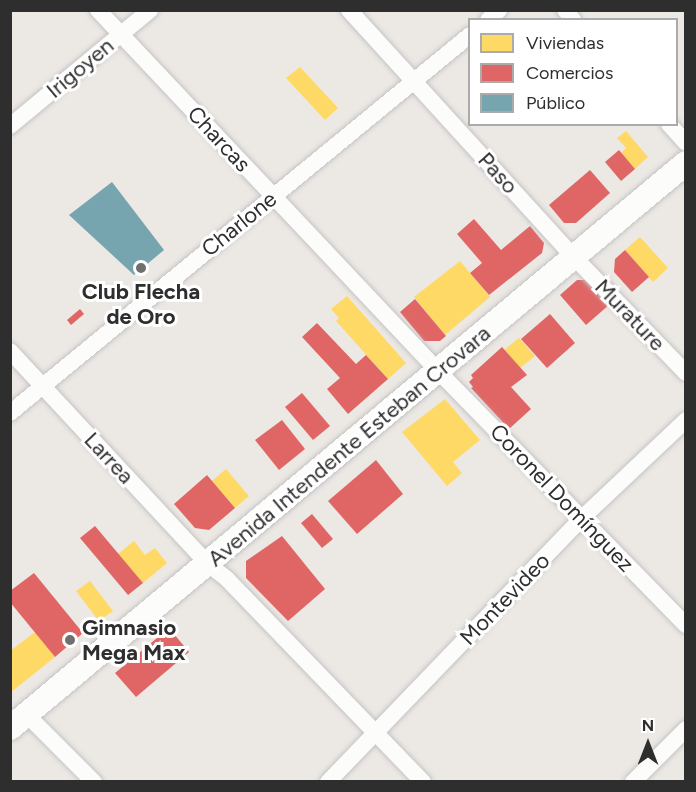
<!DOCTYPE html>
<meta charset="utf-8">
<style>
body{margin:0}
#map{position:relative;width:696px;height:792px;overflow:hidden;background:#ece8e4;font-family:Figtree,sans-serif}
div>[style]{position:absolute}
.homes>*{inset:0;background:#ffd966}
.shops>*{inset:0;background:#e06666}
.public>*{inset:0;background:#76a5af}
.roads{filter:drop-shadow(0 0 2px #c5c4c5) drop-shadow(0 0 2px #c5c4c5)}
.street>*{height:16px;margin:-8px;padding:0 8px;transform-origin:8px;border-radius:8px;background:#fcfcfb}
.secondary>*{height:24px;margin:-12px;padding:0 12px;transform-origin:12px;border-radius:12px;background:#fcfcfb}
.dots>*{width:16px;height:16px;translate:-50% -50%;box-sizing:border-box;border:3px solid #fff;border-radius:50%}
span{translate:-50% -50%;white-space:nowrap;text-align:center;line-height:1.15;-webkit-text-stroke:6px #fff;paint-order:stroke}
.street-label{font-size:22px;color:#2e2e2e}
.poi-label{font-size:22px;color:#2e2e2e;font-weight:700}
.left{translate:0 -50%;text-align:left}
.frame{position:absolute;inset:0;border:12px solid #2e2e2e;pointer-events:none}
.legend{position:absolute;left:468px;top:18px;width:210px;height:108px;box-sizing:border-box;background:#fff;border:2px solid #ababab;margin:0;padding:8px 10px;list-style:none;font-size:18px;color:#2e2e2e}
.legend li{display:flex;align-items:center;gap:12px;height:30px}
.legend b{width:30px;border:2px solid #ababab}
.north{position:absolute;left:618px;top:714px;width:60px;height:60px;-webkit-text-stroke:4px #fff;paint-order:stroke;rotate:0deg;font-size:16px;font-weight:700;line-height:24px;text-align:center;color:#2e2e2e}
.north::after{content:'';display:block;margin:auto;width:21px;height:27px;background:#2e2e2e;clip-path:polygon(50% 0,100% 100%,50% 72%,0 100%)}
</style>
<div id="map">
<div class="homes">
<i style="clip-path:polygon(300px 67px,338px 108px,325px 120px,286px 78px)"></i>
<i style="clip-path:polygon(626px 131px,648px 157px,635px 169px,621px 153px,626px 148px,617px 138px)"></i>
<i style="clip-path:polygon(640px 237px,668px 268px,653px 282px,625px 250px)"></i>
<i style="clip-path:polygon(460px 261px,490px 297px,445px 335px,414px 297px)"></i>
<i style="clip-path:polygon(347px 296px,406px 363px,388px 379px,336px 321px,339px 318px,331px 309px)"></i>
<i style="clip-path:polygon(519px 338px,535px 356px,520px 368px,504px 350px)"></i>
<i style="clip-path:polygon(445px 399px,480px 440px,453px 462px,462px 473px,447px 486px,402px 432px)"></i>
<i style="clip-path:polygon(226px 469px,249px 496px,235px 508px,212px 481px)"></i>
<i style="clip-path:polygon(134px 541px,145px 555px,155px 548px,167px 563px,143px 583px,118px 554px)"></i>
<i style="clip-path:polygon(90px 581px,113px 611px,99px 621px,76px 591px)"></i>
<i style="clip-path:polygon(35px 632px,55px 657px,10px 693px,10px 651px)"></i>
</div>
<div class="shops">
<i style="clip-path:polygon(619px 150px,635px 169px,621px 181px,605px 162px)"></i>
<i style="clip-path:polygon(590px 170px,610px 193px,576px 223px,564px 223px,549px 205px)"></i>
<i style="clip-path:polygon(474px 219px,501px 250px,530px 226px,544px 243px,542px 253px,489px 295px,470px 273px,482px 263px,457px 234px)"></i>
<i style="clip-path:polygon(625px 250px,649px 277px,632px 292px,614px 272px,615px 259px)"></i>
<i style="clip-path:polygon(577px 280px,588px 280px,610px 304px,586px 325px,560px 295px)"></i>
<i style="clip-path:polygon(415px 299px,446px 336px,440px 341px,424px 341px,400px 312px)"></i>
<i style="clip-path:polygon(80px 309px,84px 314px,71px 325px,67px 320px)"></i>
<i style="clip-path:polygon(550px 314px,575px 343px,547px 368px,521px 339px)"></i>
<i style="clip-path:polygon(317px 323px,356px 364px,366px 355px,388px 379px,348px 414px,327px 389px,340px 378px,302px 337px)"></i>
<i style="clip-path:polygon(502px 347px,527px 375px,511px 387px,531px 409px,509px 429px,471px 388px,473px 387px,469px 382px,473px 378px,471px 375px)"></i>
<i style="clip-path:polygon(302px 393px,330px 426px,313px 440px,285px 407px)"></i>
<i style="clip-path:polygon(282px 420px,305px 449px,279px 470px,255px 440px)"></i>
<i style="clip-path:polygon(376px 460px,403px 494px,357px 534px,328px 501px)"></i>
<i style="clip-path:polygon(207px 475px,235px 508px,209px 530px,195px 528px,174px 504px)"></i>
<i style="clip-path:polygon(312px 514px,333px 539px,322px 548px,301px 523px)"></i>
<i style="clip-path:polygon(95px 526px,143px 583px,128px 595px,80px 538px)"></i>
<i style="clip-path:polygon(282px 536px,325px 589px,288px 621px,246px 578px,246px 561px)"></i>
<i style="clip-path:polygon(34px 573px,83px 633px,55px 657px,10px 602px,10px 591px)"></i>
<i style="clip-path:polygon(169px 628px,189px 652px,136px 697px,115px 673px)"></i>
</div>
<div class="public">
<i style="clip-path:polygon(112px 182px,164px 250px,134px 275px,69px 215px)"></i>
</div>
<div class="roads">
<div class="street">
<i style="left:98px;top:10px;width:496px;rotate:46.7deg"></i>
<i style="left:438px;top:371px;width:355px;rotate:45.7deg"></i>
<i style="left:349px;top:10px;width:334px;rotate:47.7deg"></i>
<i style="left:574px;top:257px;width:161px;rotate:46deg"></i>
<i style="left:565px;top:10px;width:13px;rotate:51deg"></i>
<i style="left:488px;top:20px;width:15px;rotate:-42deg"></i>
<i style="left:669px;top:124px;width:25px;rotate:48deg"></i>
<i style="left:10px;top:126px;width:182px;rotate:-39.6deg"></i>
<i style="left:10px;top:351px;width:291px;rotate:47.1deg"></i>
<i style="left:208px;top:564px;width:24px;rotate:38deg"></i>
<i style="left:227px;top:579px;width:282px;rotate:46deg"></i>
<i style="left:10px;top:413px;width:595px;rotate:-39.41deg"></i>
<i style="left:26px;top:714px;width:96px;rotate:45deg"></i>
<i style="left:328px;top:782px;width:365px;rotate:-46.1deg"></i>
<i style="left:581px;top:519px;width:144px;rotate:-43.3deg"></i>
<i style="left:633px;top:782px;width:75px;rotate:-45deg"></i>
</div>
<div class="secondary">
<i style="left:10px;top:728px;width:881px;rotate:-39.89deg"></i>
</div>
</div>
<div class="dots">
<i style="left:141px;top:268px;background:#706f6e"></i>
<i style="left:70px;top:640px;background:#706f6e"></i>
</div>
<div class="street-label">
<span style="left:80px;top:68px;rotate:-40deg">Irigoyen</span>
<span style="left:219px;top:139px;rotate:47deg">Charcas</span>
<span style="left:498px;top:173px;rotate:48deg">Paso</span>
<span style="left:239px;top:224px;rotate:-39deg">Charlone</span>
<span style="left:630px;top:315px;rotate:46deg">Murature</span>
<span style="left:349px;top:446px;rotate:-40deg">Avenida Intendente Esteban Crovara</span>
<span style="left:109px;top:458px;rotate:47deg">Larrea</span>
<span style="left:562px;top:498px;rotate:46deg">Coronel Domínguez</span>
<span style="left:505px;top:599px;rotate:-46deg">Montevideo</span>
</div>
<div class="poi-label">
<span style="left:141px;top:304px">Club Flecha<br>de Oro</span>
<span class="left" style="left:82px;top:640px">Gimnasio<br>Mega Max</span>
</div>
<div class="frame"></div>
<ul class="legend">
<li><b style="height:16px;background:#ffd966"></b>Viviendas</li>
<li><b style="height:16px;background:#e06666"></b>Comercios</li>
<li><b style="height:16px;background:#76a5af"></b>Público</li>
</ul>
<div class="north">N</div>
</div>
